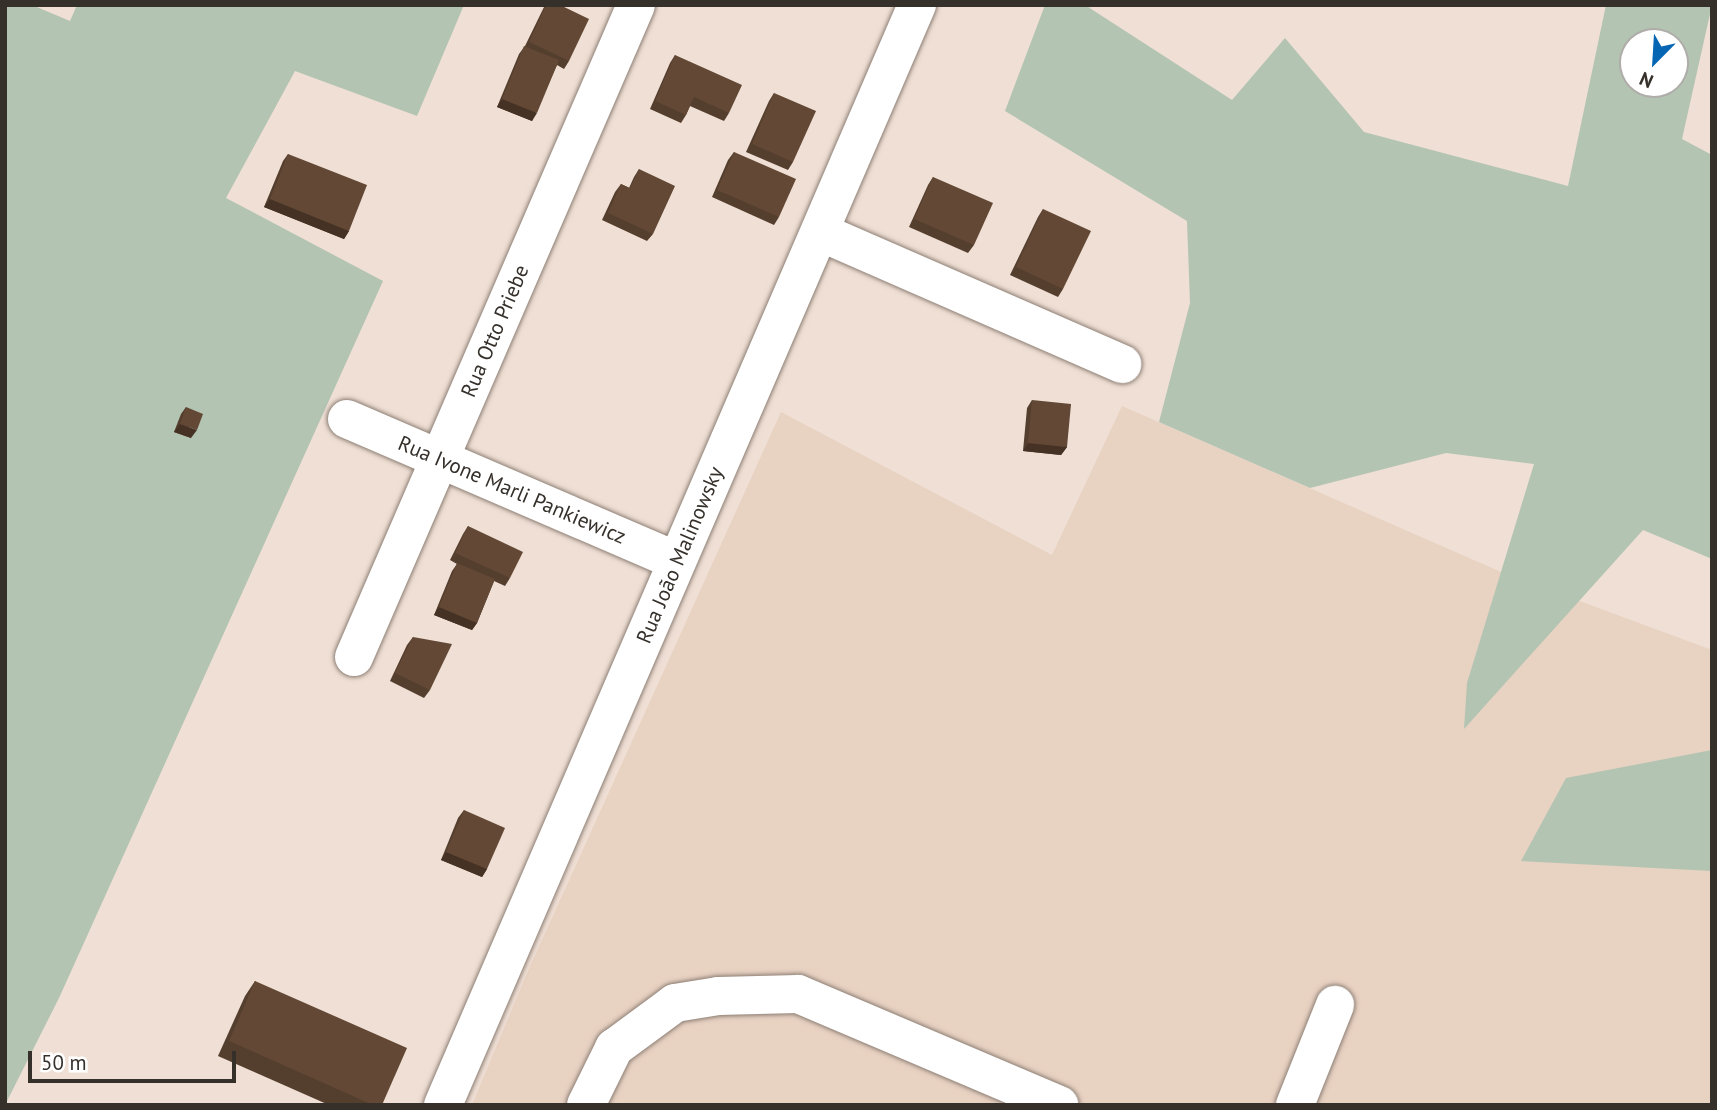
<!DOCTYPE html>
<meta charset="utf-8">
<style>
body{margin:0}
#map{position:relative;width:1717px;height:1110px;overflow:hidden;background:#efdfd4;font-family:"PT Sans",sans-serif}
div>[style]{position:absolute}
.built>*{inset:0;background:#e8d2c2}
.green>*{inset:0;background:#b3c4b2}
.roads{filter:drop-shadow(0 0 2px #8d7f75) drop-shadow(0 0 2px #8d7f75)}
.minor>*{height:38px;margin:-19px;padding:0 19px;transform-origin:19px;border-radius:19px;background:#fff}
.wall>*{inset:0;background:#543e2e}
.shaded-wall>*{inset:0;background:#453225}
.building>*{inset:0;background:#624835}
span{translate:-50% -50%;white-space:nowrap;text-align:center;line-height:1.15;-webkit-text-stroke:7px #fff;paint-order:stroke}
.street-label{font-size:21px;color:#36302b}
.frame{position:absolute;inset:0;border:7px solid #36302b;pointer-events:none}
.north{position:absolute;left:1619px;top:28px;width:70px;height:70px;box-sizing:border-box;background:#fff;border:2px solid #afacaa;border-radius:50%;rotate:204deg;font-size:19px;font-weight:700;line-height:28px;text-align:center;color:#36302b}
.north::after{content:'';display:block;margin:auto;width:24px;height:32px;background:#0666b3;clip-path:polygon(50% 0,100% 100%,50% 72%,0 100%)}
.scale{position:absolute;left:28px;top:1051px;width:208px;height:32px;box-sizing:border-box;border:4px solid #36302b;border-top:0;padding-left:9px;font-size:21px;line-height:24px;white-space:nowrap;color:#36302b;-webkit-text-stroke:5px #fff;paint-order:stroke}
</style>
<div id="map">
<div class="built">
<i style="clip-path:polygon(1122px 406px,1501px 572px,1712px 650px,1712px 1105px,472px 1105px,528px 971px,781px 412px,1052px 555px)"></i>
</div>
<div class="green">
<i style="clip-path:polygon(5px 5px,32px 5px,70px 21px,77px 5px,464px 5px,417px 116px,295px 71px,226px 198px,383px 281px,59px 998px,5px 1105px)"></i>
<i style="clip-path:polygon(evenodd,1045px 5px,1085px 5px,1232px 100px,1285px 38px,1364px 132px,1568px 186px,1606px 5px,1712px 5px,1682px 139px,1712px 155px,1712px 559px,1643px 530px,1464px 729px,1467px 683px,1534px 464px,1446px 453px,1310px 488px,1159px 422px,1190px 303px,1187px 221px,1005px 111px,1045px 5px,1633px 42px,1675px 42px,1675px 84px,1633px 84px,1633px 42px)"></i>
<i style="clip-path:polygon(1712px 750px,1712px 871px,1521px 861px,1566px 778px)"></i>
</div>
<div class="roads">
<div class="minor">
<i style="left:820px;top:232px;width:330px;rotate:23.6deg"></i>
<i style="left:347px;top:419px;width:359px;rotate:23.3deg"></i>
<i style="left:354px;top:657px;width:710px;rotate:-66.61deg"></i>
<i style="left:443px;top:1105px;width:1198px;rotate:-66.69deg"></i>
<i style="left:586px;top:1105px;width:64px;rotate:-63.8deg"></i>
<i style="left:614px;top:1048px;width:76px;rotate:-36.4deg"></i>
<i style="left:675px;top:1003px;width:44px;rotate:-9.2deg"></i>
<i style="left:718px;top:996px;width:80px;rotate:-1.4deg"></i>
<i style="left:798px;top:994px;width:284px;rotate:23deg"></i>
<i style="left:1295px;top:1105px;width:108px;rotate:-68.2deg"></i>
</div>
</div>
<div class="wall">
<i style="clip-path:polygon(545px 5px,560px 5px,569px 61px,564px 69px,557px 65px,532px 121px,497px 107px,519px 54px,525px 46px)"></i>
<i style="clip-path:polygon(675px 55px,729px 113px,724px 121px,690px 106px,686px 115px,681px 123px,650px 109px,670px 63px)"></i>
<i style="clip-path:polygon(774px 93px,793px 162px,788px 170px,746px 152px,769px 101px)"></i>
<i style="clip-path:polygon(734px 152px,779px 217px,774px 225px,712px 197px,728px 160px)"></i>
<i style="clip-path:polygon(288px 154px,349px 231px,344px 239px,264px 207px,283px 161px)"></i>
<i style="clip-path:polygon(639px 169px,653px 234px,647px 241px,602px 220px,615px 192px,621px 184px,629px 188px,634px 177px)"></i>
<i style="clip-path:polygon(933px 177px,974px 245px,968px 253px,909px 227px,928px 185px)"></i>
<i style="clip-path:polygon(1043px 209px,1063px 289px,1058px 297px,1010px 275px,1038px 217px)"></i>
<i style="clip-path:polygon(1032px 400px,1067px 447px,1061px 455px,1023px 451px,1027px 408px)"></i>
<i style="clip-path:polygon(186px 407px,191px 438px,174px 432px,181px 414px)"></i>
<i style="clip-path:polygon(468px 526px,510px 578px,505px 586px,494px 581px,477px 623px,472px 630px,434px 615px,452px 571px,457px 564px,450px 560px,463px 534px)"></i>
<i style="clip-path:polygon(413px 637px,430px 690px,424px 698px,390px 681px,407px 645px)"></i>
<i style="clip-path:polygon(464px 810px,487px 869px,482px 877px,441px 860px,458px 818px)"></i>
<i style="clip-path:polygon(255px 981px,382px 1105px,329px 1105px,218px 1056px,245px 996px)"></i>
</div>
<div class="shaded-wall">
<i style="clip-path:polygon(502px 99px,537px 113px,532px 121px,497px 107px)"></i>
<i style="clip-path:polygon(270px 199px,349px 231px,344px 239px,264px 207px)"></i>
<i style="clip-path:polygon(180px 424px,197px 430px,191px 438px,174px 432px)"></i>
<i style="clip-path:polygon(1028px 443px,1067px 447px,1061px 455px,1023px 451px)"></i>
<i style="clip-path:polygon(439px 607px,477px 623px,472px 630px,434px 615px)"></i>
<i style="clip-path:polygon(446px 852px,487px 869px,482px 877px,441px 860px)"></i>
</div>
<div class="building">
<i style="clip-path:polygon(546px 5px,560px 5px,589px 19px,569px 61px,529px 42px)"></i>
<i style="clip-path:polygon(524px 46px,559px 60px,537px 113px,502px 99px)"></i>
<i style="clip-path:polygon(675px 55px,742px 85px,729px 113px,694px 97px,686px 115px,655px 101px)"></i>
<i style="clip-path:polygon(774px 93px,816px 111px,793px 162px,752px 144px)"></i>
<i style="clip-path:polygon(734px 152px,796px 179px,779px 217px,717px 190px)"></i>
<i style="clip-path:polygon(288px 154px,367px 185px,349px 231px,270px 199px)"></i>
<i style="clip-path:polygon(639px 169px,675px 186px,653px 234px,608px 213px,621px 184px,630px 188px)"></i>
<i style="clip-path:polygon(933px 177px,993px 203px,974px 245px,914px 219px)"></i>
<i style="clip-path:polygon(1043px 209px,1091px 231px,1063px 289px,1016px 267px)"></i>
<i style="clip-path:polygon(1032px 400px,1071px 404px,1067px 447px,1028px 443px)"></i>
<i style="clip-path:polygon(186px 407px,203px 414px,197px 430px,180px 424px)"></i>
<i style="clip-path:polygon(468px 526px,523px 552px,510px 578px,455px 553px)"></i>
<i style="clip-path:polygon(457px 563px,495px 579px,477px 623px,439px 607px)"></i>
<i style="clip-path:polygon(413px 637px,452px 644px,430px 690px,395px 673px)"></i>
<i style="clip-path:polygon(464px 810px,505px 828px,487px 869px,446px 852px)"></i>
<i style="clip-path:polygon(255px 981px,407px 1048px,382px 1105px,373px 1105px,229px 1041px)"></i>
</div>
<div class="street-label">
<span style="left:495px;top:331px;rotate:-67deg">Rua Otto Priebe</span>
<span style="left:512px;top:490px;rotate:23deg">Rua Ivone Marli Pankiewicz</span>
<span style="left:680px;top:555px;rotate:-67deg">Rua João Malinowsky</span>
</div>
<div class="frame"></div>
<div class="north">N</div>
<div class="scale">50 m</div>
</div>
